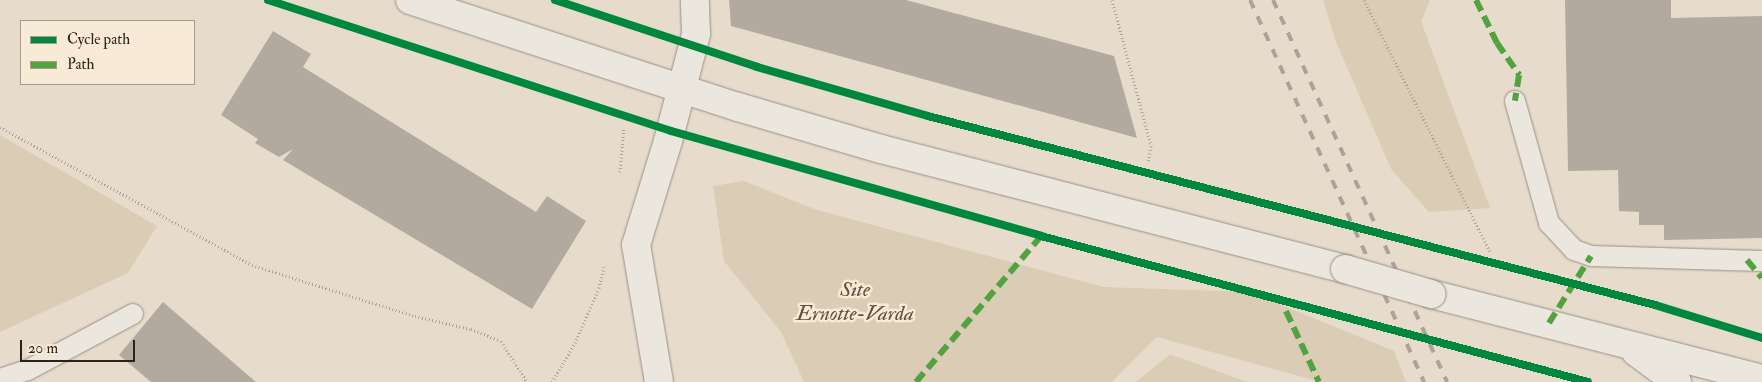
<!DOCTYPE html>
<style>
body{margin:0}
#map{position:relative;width:1762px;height:382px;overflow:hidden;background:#e7dccc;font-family:"IM FELL Double Pica",serif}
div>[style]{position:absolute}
.green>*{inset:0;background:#dbccb5}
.building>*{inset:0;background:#b3aa9f}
.path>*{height:3px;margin-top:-1.5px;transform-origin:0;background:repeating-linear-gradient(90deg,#a9a39c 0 1px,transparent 0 3.5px)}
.roads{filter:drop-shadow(0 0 1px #988f85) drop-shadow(0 0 1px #988f85)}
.service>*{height:20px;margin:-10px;padding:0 10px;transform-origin:10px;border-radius:10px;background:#ebe6de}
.minor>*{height:28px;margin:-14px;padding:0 14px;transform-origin:14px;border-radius:14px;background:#ebe6de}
.rail>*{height:4px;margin-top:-2px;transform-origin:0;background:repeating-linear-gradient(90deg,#a9a39c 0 9px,transparent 0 18px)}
.bridges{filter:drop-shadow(0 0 1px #988f85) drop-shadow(0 0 1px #988f85)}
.minor-bridge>*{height:28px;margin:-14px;padding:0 14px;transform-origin:14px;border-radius:14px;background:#ebe6de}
.quiet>*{height:6px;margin-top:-3px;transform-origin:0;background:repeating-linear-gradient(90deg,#52a240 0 12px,transparent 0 18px)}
.cycleway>*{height:8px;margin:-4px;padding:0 4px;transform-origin:4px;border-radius:4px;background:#00873e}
span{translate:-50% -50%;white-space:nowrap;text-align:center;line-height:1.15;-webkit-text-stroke:5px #f7ead6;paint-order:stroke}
.park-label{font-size:21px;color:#624f40;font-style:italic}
.legend{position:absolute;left:20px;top:20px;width:175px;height:65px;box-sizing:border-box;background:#f7ead6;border:1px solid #a89989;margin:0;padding:6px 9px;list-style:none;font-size:15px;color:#321f16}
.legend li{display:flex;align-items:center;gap:10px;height:25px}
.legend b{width:25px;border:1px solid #a89989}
.scale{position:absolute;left:20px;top:340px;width:115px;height:22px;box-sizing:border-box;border:2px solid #321f16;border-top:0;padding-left:6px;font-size:15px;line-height:18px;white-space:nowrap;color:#321f16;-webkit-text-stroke:4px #f7ead6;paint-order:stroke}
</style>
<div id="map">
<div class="green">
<i style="clip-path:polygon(1323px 0,1430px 0,1421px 21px,1490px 208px,1429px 212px,1391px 169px,1336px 42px)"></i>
<i style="clip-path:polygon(0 135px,157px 226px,128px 273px,0 332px)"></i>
<i style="clip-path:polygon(744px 181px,817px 210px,1104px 287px,1250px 292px,1394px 351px,1406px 382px,1321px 382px,1157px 337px,1112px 382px,804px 382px,781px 332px,724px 261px,713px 186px)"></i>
<i style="clip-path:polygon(1170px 354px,1247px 382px,1136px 382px)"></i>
</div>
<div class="building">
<i style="clip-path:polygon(729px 0,906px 0,1114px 56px,1137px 138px,731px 26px)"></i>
<i style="clip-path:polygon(1565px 0,1671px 0,1671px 18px,1762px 16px,1762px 238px,1664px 240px,1664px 225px,1639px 225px,1639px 212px,1619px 211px,1618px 170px,1568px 171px)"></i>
<i style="clip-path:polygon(273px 31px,311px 54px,303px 67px,536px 212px,547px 196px,586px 221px,532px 309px,283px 160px,293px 149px,279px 157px,255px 143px,258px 139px,221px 115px)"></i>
<i style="clip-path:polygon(163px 302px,256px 382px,151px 382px,119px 355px)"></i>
</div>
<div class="path">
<i style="left:1112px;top:0;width:151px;rotate:75deg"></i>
<i style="left:1151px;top:146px;width:17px;rotate:100deg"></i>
<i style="left:1364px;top:0;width:282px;rotate:63.4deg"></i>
<i style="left:0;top:127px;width:287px;rotate:28.7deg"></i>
<i style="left:252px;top:265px;width:171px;rotate:17.4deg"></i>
<i style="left:415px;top:316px;width:57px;rotate:13.1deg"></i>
<i style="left:471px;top:329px;width:32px;rotate:22deg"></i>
<i style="left:501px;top:341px;width:49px;rotate:57.6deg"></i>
<i style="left:620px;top:172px;width:45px;rotate:-84.9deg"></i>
<i style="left:552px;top:382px;width:45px;rotate:-59.5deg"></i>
<i style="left:575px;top:343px;width:60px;rotate:-66.4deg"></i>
<i style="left:599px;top:288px;width:22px;rotate:-77deg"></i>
</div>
<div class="roads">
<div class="service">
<i style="left:1515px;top:101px;width:127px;rotate:74.4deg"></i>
<i style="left:1549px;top:223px;width:37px;rotate:47deg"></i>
<i style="left:1574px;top:250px;width:18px;rotate:19deg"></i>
<i style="left:1591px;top:256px;width:171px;rotate:1.7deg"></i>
<i style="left:0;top:379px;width:29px;rotate:-18deg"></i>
<i style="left:28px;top:370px;width:119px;rotate:-28.1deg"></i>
</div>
<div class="minor">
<i style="left:410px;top:0;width:345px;rotate:18.1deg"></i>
<i style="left:738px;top:107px;width:149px;rotate:16.4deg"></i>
<i style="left:881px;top:149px;width:479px;rotate:14.5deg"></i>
<i style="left:1431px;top:294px;width:342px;rotate:14.4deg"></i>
<i style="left:1636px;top:352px;width:51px;rotate:36.2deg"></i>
<i style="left:659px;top:382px;width:139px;rotate:-99.5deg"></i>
<i style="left:636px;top:245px;width:109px;rotate:-72.9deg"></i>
<i style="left:668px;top:141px;width:111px;rotate:-75.3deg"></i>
<i style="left:696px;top:34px;width:34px;rotate:-92deg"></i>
</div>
</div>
<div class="rail">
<i style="left:1250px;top:0;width:420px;rotate:65.5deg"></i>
<i style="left:1273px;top:0;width:420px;rotate:65.5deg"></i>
</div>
<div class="bridges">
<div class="minor-bridge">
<i style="left:1345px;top:269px;width:90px;rotate:16.2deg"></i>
</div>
</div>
<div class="quiet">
<i style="left:1476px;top:0;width:48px;rotate:64deg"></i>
<i style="left:1497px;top:43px;width:39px;rotate:55deg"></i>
<i style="left:1519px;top:75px;width:26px;rotate:99deg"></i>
<i style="left:1747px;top:260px;width:23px;rotate:50deg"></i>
<i style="left:1286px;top:311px;width:78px;rotate:65.1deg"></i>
<i style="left:1549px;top:323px;width:79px;rotate:-57.9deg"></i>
<i style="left:916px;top:382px;width:192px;rotate:-49.4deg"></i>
</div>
<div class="cycleway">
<i style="left:268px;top:0;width:424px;rotate:18deg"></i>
<i style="left:671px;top:131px;width:385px;rotate:15.8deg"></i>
<i style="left:1041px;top:236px;width:566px;rotate:14.94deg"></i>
<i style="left:555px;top:0;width:213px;rotate:18.3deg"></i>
<i style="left:757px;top:67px;width:178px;rotate:16deg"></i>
<i style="left:928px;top:116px;width:751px;rotate:14.57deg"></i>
<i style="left:1655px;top:305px;width:112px;rotate:17.1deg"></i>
</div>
<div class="park-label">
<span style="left:855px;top:302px">Site<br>Ernotte-Varda</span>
</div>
<ul class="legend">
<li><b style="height:6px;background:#00873e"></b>Cycle path</li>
<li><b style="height:6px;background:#52a240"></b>Path</li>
</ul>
<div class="scale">20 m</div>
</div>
